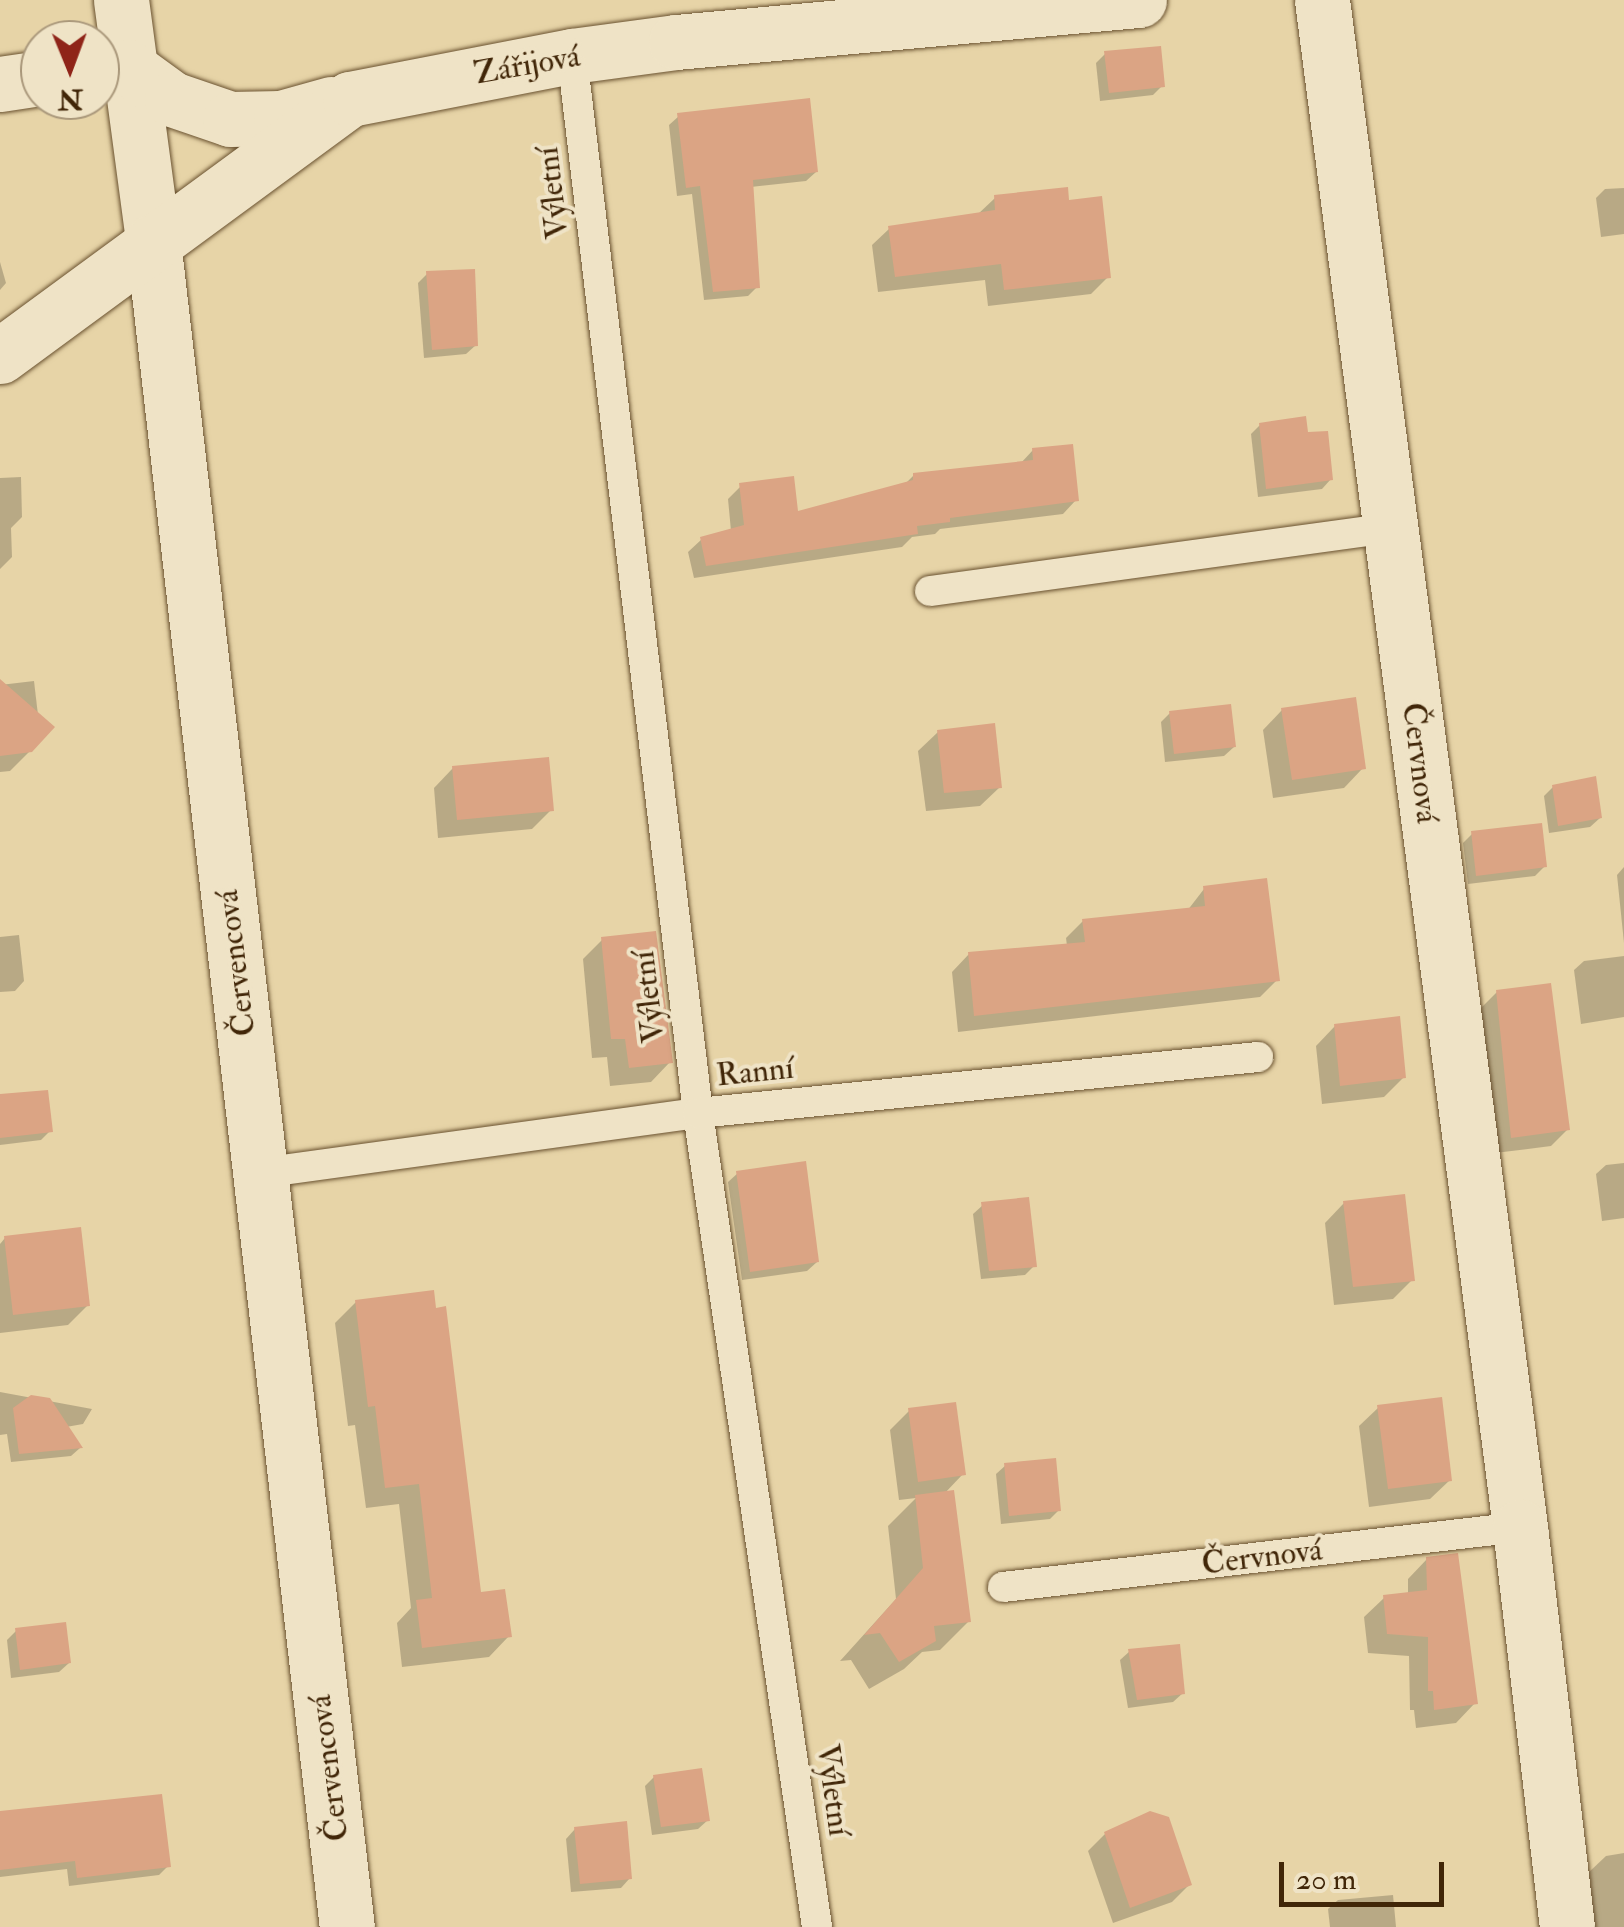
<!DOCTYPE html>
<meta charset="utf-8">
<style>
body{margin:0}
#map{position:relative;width:1624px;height:1927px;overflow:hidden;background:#e7d4a7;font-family:"IM FELL Double Pica",serif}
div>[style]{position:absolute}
.shadow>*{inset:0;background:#0003}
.building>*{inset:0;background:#dba484}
.roads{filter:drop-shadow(0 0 2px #6a5230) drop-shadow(0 0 2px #6a5230)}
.service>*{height:30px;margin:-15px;padding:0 15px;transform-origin:15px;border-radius:15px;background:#efe3c6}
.minor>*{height:55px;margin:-27.5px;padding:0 27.5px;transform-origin:27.5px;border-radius:27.5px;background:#efe3c6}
span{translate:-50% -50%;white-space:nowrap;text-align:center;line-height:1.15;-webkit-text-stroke:8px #efe3c6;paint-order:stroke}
.street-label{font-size:32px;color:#412608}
.north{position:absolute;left:20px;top:20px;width:100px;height:100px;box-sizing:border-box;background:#efe3c6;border:2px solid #a9977a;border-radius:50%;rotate:179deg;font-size:28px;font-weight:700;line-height:40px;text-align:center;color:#412608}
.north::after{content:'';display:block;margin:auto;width:35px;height:45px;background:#8f2418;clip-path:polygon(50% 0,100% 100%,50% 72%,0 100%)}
.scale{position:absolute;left:1279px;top:1862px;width:165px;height:45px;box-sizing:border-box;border:5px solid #412608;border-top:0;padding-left:12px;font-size:30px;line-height:35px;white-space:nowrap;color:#412608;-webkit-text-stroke:8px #efe3c6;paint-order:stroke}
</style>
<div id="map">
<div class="shadow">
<i style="clip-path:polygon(1105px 54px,1162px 86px,1153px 95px,1100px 101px,1096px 63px)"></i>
<i style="clip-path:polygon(679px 116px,816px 172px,806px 181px,751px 187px,757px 287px,748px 296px,704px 300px,692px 194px,677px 196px,669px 125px)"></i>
<i style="clip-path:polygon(1624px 188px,1624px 234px,1601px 237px,1596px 198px,1605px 189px)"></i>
<i style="clip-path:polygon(995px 198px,1067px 203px,1108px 277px,1091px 294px,988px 306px,985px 280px,878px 292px,872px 245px,890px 228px,977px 215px)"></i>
<i style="clip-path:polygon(0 262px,6px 283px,0 290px)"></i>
<i style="clip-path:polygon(427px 274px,476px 345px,466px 354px,424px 358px,418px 283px)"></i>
<i style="clip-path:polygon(1260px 425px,1306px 435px,1331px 479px,1322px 489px,1258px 497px,1251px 434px)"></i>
<i style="clip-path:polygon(1033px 450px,1076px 500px,1063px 514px,940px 529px,935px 534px,912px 537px,902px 547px,694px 578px,688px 552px,702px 539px,731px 531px,728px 499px,741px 486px,796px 514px,904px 485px,914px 475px,1020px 464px)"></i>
<i style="clip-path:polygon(21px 477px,22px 517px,11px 528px,12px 557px,0 569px,0 478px)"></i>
<i style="clip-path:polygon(34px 681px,38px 715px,30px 751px,10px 771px,0 772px,0 685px)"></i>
<i style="clip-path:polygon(1282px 710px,1363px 768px,1344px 788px,1273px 798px,1263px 730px)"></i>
<i style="clip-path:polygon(1170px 713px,1234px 747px,1224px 756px,1165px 762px,1161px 722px)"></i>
<i style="clip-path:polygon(938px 732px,1000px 787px,980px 806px,926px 811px,918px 751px)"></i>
<i style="clip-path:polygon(453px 768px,551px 810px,532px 829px,438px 838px,434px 788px)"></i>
<i style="clip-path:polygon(1553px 787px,1600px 818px,1590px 827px,1549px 833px,1544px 796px)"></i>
<i style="clip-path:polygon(1473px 833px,1545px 866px,1535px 876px,1468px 884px,1463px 843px)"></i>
<i style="clip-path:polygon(1624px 867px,1624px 943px,1617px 875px)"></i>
<i style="clip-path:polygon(1204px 889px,1277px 980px,1260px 997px,958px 1032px,952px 972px,969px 954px,1067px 946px,1066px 938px,1083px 921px,1187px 911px)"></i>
<i style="clip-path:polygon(19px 935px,24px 981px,15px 991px,0 992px,0 937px)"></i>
<i style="clip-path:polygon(602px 940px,670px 1062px,651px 1082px,610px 1086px,607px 1057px,592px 1058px,583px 959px)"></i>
<i style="clip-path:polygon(1624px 956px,1624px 1017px,1581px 1024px,1574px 970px,1584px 961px)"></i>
<i style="clip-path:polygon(1497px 992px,1567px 1130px,1551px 1146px,1495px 1153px,1481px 1008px)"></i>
<i style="clip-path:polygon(1335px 1026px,1404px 1077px,1384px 1097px,1322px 1104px,1316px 1046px)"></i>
<i style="clip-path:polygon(0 1097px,50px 1131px,41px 1140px,0 1145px)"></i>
<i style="clip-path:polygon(1624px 1163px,1624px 1218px,1602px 1221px,1596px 1174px,1606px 1165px)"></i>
<i style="clip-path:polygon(738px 1173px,817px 1262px,807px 1271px,742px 1280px,728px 1182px)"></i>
<i style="clip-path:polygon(1344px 1203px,1412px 1280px,1393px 1299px,1334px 1305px,1325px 1223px)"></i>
<i style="clip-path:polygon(983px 1205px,1034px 1266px,1025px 1275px,981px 1279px,973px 1214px)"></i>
<i style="clip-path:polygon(5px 1238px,87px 1306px,68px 1325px,0 1333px,0 1244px)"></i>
<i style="clip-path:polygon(356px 1302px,479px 1595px,509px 1636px,489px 1657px,402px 1667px,397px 1623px,411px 1608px,399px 1504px,366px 1508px,355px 1425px,348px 1426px,335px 1323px)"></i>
<i style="clip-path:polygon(0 1392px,92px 1409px,83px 1424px,66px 1427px,80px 1448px,71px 1456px,11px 1462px,7px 1434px,0 1435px)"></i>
<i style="clip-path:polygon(1379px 1407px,1450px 1480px,1430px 1499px,1369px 1507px,1359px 1426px)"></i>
<i style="clip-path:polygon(909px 1411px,963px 1474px,944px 1494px,969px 1621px,940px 1650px,922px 1652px,904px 1669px,869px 1689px,851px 1660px,840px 1661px,896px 1599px,888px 1526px,916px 1498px,899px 1500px,890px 1430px)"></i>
<i style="clip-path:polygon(1006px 1465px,1059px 1510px,1050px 1519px,1001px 1524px,996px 1474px)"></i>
<i style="clip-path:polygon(1427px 1559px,1475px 1703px,1456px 1723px,1416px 1728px,1414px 1710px,1410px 1710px,1409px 1656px,1368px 1653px,1364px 1617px,1384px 1598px,1408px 1595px,1408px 1579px)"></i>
<i style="clip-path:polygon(16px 1631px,69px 1663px,59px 1672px,11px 1678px,7px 1640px)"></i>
<i style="clip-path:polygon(1130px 1651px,1183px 1693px,1173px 1702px,1128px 1708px,1120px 1660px)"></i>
<i style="clip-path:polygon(654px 1777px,708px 1820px,698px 1829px,652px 1835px,645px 1786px)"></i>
<i style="clip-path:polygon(0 1814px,168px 1866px,159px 1875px,69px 1886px,67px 1869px,0 1877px)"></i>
<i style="clip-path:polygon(575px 1829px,630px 1878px,621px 1888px,571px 1892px,566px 1839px)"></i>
<i style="clip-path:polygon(1105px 1834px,1189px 1885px,1172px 1902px,1113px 1923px,1088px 1851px)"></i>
<i style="clip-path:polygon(1624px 1853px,1624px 1927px,1587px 1927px,1588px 1873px,1606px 1856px)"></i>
<i style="clip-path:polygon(1393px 1895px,1396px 1927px,1330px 1927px,1328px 1909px,1338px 1900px)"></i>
</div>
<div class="building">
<i style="clip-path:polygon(1161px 46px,1165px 87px,1109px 93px,1104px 51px)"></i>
<i style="clip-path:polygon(810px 98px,818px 172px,753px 180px,760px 288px,713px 292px,700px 186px,686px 188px,677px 113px)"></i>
<i style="clip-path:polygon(1068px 187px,1069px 200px,1102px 196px,1111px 278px,1004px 290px,1001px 264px,895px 277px,888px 226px,995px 210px,994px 195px)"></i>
<i style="clip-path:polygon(475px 269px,478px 346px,432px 350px,426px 271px)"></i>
<i style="clip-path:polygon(1306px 416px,1308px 432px,1328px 431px,1333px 480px,1266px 489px,1259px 423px)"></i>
<i style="clip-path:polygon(1073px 444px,1079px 501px,950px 518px,950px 522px,917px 526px,918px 534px,706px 566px,700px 537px,744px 525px,739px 483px,794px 476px,798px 511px,913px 480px,913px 473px,1033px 460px,1032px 448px)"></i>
<i style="clip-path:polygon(0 679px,55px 727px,32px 752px,0 756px)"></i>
<i style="clip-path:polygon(1356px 697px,1366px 769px,1292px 780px,1281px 708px)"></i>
<i style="clip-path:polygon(1231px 704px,1236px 747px,1174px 754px,1169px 711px)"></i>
<i style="clip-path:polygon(995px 723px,1002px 788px,944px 793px,937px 730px)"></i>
<i style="clip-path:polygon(549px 757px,554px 811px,457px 820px,452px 766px)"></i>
<i style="clip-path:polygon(1596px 776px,1602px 818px,1558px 826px,1552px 785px)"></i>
<i style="clip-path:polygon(1542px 823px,1547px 867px,1476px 876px,1471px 831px)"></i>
<i style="clip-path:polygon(1267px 878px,1280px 981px,974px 1016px,968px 952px,1085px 942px,1082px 919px,1205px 906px,1203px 886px)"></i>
<i style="clip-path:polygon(656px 931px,673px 1063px,629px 1068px,625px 1039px,611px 1039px,601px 937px)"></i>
<i style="clip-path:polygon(1551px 983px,1570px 1130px,1511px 1138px,1496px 990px)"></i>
<i style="clip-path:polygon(1400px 1016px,1406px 1078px,1340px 1086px,1334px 1024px)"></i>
<i style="clip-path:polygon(48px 1090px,53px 1132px,0 1138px,0 1094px)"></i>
<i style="clip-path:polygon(806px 1161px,819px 1262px,750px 1272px,736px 1171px)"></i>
<i style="clip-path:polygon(1405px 1194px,1415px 1281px,1353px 1287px,1343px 1201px)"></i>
<i style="clip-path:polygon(1029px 1197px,1037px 1267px,989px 1271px,981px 1202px)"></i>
<i style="clip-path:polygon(81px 1227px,90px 1306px,13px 1315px,4px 1236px)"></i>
<i style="clip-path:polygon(434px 1290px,436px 1308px,446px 1306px,481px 1592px,505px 1589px,512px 1637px,422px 1648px,416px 1600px,432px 1598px,419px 1484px,385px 1488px,375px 1406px,368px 1407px,355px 1300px)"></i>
<i style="clip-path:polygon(31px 1395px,50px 1398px,83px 1448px,19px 1454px,13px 1408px)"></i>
<i style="clip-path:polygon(1442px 1397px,1452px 1481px,1388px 1489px,1377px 1405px)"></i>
<i style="clip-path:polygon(956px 1402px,966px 1475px,918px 1482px,908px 1408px)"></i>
<i style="clip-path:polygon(1056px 1458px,1061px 1511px,1009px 1516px,1004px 1463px)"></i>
<i style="clip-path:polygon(954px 1490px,971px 1622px,934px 1626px,936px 1641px,899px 1662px,880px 1633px,864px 1635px,923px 1568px,915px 1495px)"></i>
<i style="clip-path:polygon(1458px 1553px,1478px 1704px,1434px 1710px,1433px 1691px,1428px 1691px,1428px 1637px,1387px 1634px,1383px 1595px,1427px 1590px,1426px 1557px)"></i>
<i style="clip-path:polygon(66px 1622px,71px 1663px,20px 1670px,15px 1628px)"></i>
<i style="clip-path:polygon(1180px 1644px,1185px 1694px,1137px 1700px,1128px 1649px)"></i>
<i style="clip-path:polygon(702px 1768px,710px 1821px,661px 1827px,653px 1775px)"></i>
<i style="clip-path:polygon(162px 1794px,171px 1867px,77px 1878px,75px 1861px,0 1870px,0 1811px)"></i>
<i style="clip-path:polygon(1150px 1811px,1169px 1817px,1192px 1885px,1130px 1908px,1104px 1832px)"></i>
<i style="clip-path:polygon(627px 1821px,632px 1879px,580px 1884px,574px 1827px)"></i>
</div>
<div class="roads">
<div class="service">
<i style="left:572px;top:56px;width:1064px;rotate:83.2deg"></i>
<i style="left:698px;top:1113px;width:823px;rotate:81.68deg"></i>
<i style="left:930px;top:591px;width:464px;rotate:-7.8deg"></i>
<i style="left:260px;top:1173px;width:442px;rotate:-7.8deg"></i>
<i style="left:698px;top:1113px;width:563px;rotate:-5.71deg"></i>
<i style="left:1003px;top:1587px;width:520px;rotate:-6.62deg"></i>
</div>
<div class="minor">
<i style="left:121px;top:0;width:243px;rotate:82.4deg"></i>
<i style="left:153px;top:241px;width:1697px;rotate:83.44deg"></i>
<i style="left:1322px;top:0;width:1540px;rotate:82.61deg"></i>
<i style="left:1520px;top:1527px;width:403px;rotate:83.3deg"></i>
<i style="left:108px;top:69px;width:20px;rotate:-6deg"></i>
<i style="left:128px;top:67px;width:54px;rotate:36deg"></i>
<i style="left:172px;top:99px;width:61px;rotate:19deg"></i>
<i style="left:230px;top:119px;width:51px;rotate:-1.1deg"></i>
<i style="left:281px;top:118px;width:52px;rotate:-15.6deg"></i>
<i style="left:0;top:84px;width:40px;rotate:-8.5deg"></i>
<i style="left:0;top:356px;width:434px;rotate:-36.3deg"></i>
<i style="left:350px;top:99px;width:226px;rotate:-11deg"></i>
<i style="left:572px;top:56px;width:105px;rotate:-7.7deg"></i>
<i style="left:676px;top:42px;width:465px;rotate:-5.2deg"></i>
</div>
</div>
<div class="street-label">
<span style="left:527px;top:65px;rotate:-10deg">Zářijová</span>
<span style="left:553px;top:193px;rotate:-97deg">Výletní</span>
<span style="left:1420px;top:763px;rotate:83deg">Červnová</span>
<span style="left:236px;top:963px;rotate:-97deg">Červencová</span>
<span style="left:649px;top:997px;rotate:-97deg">Výletní</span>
<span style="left:755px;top:1072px;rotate:-6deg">Ranní</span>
<span style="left:1262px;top:1557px;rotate:-7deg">Červnová</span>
<span style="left:329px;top:1768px;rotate:-97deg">Červencová</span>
<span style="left:833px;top:1790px;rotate:82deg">Výletní</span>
</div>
<div class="north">N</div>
<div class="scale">20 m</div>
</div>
